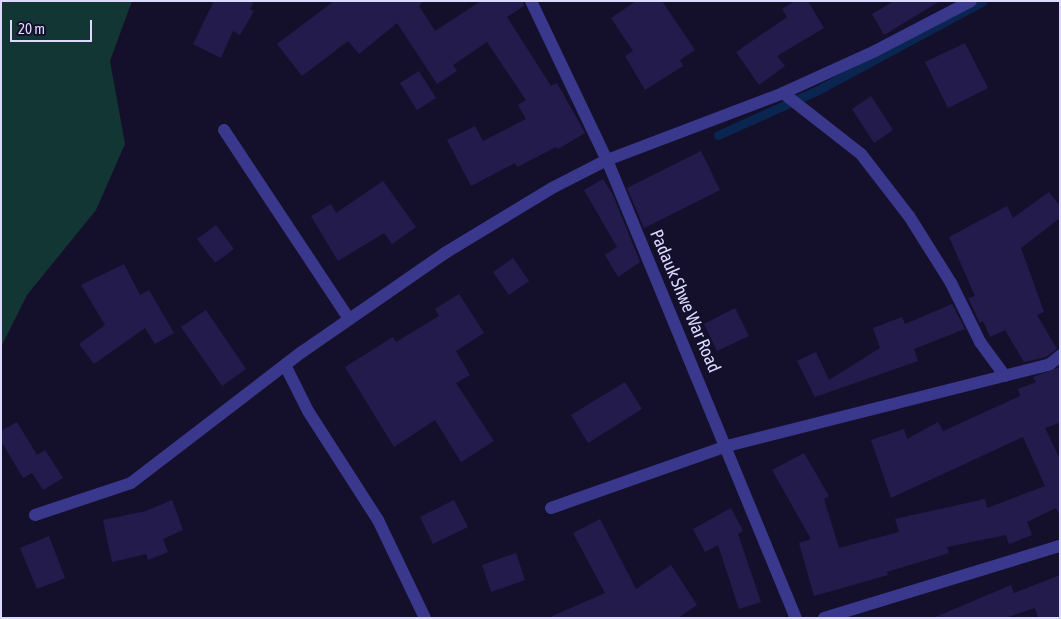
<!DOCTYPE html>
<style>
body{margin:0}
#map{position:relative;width:1061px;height:619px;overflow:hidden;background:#14102b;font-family:"Asap Condensed",sans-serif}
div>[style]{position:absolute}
.green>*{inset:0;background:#123634}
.stream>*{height:9px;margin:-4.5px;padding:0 4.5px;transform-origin:4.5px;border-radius:4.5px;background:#0a2550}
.building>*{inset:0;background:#241b4d}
.minor>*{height:12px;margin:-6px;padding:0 6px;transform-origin:6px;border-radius:6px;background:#3a388d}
span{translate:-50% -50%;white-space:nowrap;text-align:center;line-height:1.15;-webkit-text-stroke:4px #14102b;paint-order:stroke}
.street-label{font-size:18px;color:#dddaff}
.frame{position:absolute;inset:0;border:2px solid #dddaff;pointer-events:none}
.scale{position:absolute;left:10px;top:20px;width:82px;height:22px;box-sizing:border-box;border:2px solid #dddaff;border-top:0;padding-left:6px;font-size:15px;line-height:18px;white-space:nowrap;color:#dddaff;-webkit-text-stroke:4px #14102b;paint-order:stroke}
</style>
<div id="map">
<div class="green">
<i style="clip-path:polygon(1px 1px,132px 1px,110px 61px,125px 144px,96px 210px,27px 295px,1px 347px)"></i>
</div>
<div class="stream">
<i style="left:718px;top:135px;width:110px;rotate:-24.2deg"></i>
<i style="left:818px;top:90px;width:187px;rotate:-28.3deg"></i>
</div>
<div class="building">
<i style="clip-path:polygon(214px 1px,254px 1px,250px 9px,254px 11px,240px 35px,233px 31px,221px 58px,193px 44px)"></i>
<i style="clip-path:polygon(334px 1px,424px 1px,419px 6px,435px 31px,481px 1px,523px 1px,524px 6px,507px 17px,551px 86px,557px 83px,585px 133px,558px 149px,556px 147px,517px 167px,515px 163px,471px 186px,447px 140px,475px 126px,483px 141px,526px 119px,518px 105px,526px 100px,487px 42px,453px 65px,457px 71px,437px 84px,397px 23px,359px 54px,348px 41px,302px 76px,277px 44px)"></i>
<i style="clip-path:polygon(636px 1px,662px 1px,695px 50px,680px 60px,683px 66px,645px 90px,625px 56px,633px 51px,611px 18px)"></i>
<i style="clip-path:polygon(795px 1px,808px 1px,824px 28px,777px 56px,785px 66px,759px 85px,736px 52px,787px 17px,782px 9px)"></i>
<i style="clip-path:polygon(894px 1px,940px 1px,884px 35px,872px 14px)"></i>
<i style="clip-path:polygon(965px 43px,988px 88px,948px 108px,925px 62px)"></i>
<i style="clip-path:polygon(419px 71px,436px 98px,417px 110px,400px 83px)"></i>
<i style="clip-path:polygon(871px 96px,893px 130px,874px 143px,852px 109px)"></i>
<i style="clip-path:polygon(701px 151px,720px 190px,644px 228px,627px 188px)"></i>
<i style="clip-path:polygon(603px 179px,613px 195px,640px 262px,618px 277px,605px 255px,617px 247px,584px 190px)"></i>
<i style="clip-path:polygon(383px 181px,416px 227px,392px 244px,384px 233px,338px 261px,311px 216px,331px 204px,336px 213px)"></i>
<i style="clip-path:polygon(1049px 192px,1060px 206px,1060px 218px,1021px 248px,1044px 312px,1037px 315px,1057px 349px,1046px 357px,1024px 362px,1005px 330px,990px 337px,983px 321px,980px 323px,968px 298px,975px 296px,949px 237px,1007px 206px,1013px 218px)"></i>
<i style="clip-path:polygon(216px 225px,234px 249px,215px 263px,197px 239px)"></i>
<i style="clip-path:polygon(513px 258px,529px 281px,509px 295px,493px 272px)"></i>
<i style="clip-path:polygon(124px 264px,140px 295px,149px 290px,174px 333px,155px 344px,145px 328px,94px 364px,79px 344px,105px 325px,81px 285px)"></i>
<i style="clip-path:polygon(459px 294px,484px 333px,456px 351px,470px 375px,456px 383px,494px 441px,461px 462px,435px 420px,394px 447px,345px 367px,393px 337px,396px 342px,439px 316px,435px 309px)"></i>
<i style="clip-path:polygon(952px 304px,965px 329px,914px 349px,918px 361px,815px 397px,797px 361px,816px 352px,829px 380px,880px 348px,873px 328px,902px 317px,905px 324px)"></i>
<i style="clip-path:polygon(735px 308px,749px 336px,717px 351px,704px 324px)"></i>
<i style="clip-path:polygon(206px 310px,246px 369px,222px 386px,181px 327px)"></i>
<i style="clip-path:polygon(1060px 367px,1059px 423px,1045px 428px,1060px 459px,1060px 516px,1056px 508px,1027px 522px,1032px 535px,1009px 544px,1006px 535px,947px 547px,949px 553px,887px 572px,888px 575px,814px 596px,799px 543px,811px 539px,772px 470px,804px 453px,829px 496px,824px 499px,839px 548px,899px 532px,895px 519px,985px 499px,987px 508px,1045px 486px,1023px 437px,891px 498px,871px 440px,904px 429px,907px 439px,938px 422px,943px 431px,1020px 396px,1018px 389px,1036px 382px,1033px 377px)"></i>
<i style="clip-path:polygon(625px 382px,642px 409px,588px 443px,571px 415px)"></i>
<i style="clip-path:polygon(17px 422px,37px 455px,45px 450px,63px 478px,43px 490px,32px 473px,23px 478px,1px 441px,1px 431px)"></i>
<i style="clip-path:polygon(172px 500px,183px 530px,163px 539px,168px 552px,148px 560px,146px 554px,112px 562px,103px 520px,146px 511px)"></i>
<i style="clip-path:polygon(454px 500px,468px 527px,433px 544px,420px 517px)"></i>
<i style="clip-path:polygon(731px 508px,743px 531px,738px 534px,761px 602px,739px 609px,718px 545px,705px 552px,693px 529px)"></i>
<i style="clip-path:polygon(600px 519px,636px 589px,671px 565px,697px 605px,678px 618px,548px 618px,605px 593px,573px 533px)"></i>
<i style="clip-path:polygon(49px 536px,65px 578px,37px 589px,20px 548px)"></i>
<i style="clip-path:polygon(516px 553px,525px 580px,491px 592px,482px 565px)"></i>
<i style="clip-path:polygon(1060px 575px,1060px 618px,1038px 618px,1035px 608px,1005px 618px,933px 618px,1011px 585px,1014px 593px)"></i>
</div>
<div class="minor">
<i style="left:531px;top:1px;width:176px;rotate:64.5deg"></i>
<i style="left:607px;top:160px;width:495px;rotate:67.6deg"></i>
<i style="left:783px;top:93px;width:99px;rotate:38deg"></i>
<i style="left:861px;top:154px;width:78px;rotate:52.3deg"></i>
<i style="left:909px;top:216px;width:79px;rotate:57.9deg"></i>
<i style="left:951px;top:283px;width:66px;rotate:63.8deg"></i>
<i style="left:980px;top:342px;width:42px;rotate:53.7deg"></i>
<i style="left:224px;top:130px;width:227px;rotate:56.5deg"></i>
<i style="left:285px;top:365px;width:51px;rotate:63.4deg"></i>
<i style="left:308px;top:411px;width:130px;rotate:57.3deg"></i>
<i style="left:378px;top:520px;width:109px;rotate:64.4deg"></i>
<i style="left:551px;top:508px;width:187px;rotate:-19.4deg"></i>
<i style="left:727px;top:446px;width:333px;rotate:-14.2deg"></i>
<i style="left:1050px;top:364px;width:13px;rotate:-39deg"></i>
<i style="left:35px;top:515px;width:101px;rotate:-18.4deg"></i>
<i style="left:131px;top:483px;width:215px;rotate:-37.5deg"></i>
<i style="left:302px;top:352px;width:174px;rotate:-34.7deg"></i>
<i style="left:445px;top:253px;width:127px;rotate:-31.2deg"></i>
<i style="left:554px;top:187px;width:59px;rotate:-27deg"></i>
<i style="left:607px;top:160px;width:188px;rotate:-20.8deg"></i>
<i style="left:783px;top:93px;width:101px;rotate:-24.5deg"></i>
<i style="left:875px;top:51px;width:108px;rotate:-27.5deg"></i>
<i style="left:824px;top:618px;width:247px;rotate:-17deg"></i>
</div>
<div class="street-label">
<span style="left:685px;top:301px;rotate:67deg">Padauk Shwe War Road</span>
</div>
<div class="frame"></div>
<div class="scale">20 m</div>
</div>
